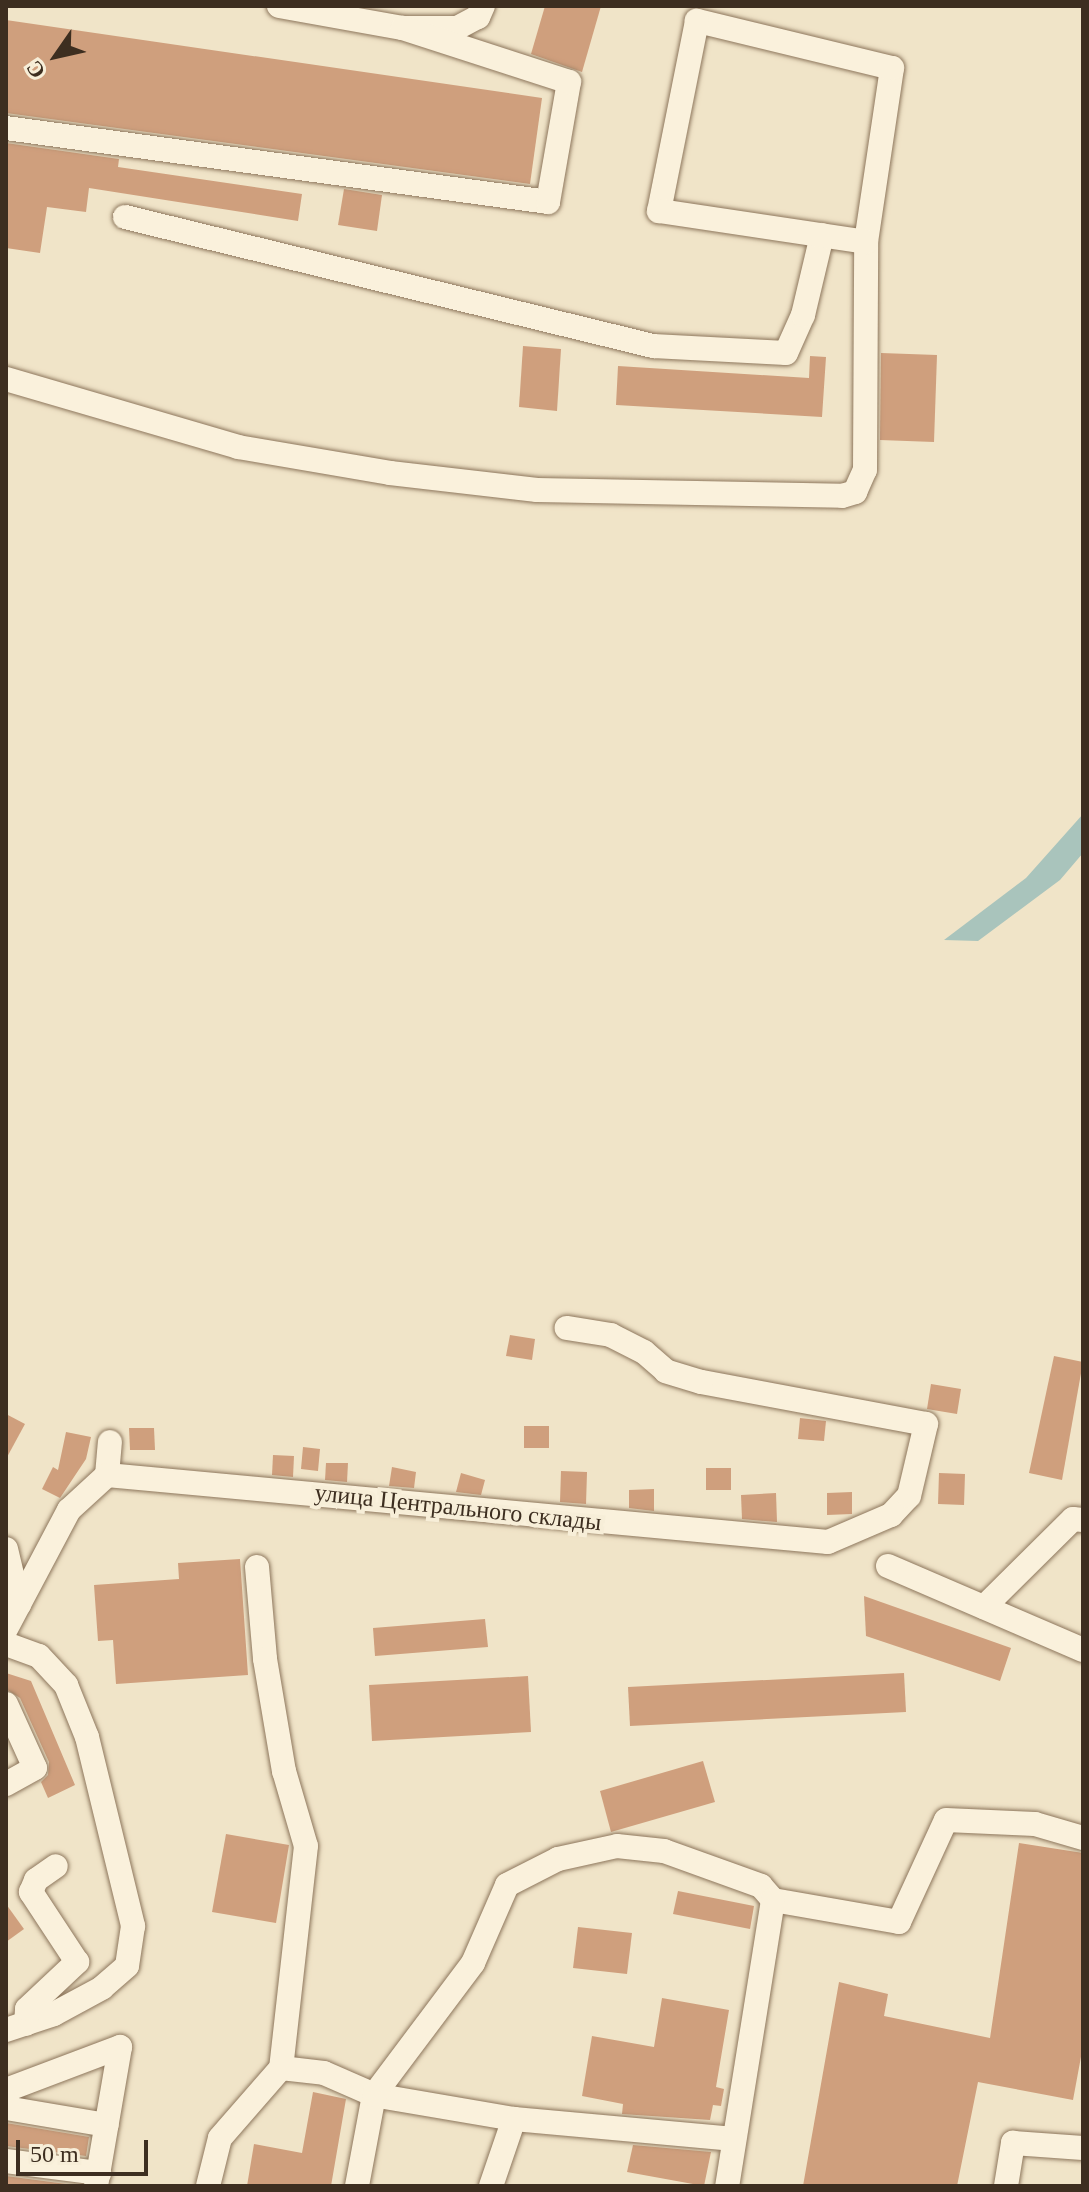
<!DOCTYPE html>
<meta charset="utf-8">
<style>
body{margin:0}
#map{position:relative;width:1089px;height:2192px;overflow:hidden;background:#f0e4c8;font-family:Georgia,serif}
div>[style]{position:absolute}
.water>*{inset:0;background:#a9c4bc}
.building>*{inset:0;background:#cf9f7d}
.roads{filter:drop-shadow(0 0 2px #8d765c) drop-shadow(0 0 2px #8d765c)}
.minor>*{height:24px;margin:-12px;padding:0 12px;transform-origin:12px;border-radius:12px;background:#faf1dc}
span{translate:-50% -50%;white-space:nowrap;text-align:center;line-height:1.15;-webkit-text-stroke:8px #f7eed8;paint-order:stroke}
.street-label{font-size:24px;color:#3d2e20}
.frame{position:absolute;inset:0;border:8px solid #3d2e20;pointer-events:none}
.north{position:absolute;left:16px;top:16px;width:80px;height:80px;-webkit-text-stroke:6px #f7eed8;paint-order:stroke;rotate:236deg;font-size:22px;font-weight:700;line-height:32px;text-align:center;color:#3d2e20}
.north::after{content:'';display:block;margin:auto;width:28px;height:36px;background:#3d2e20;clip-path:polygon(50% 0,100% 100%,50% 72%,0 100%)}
.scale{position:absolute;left:16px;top:2140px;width:132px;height:36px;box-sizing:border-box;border:4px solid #3d2e20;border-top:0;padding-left:10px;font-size:24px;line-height:28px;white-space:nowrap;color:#3d2e20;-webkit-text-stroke:6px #f7eed8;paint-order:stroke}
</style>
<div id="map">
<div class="water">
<i style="clip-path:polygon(1083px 814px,1083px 853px,1060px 880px,978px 941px,944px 940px,1026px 878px)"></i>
</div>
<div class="building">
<i style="clip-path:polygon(545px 6px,601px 6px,582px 72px,531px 54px)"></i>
<i style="clip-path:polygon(6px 20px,542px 98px,530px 184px,6px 113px)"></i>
<i style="clip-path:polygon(6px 143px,119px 159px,118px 167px,302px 194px,298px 221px,89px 188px,86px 212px,47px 207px,40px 253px,6px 248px)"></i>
<i style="clip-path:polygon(344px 189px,382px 195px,377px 231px,338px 225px)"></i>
<i style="clip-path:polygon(523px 346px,561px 349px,557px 411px,519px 407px)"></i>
<i style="clip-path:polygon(881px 353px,937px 355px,934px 442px,880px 440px)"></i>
<i style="clip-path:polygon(810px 356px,826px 357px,822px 417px,616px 405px,618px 366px,809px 378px)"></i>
<i style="clip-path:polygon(510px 1335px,535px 1339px,532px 1360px,506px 1356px)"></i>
<i style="clip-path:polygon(1054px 1356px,1083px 1362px,1062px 1480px,1029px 1473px)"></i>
<i style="clip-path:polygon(931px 1384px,961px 1389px,957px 1414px,927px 1409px)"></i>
<i style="clip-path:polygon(6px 1414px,25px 1424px,6px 1459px)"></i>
<i style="clip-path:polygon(800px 1418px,826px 1421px,824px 1441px,798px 1439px)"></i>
<i style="clip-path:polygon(524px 1426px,549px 1426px,549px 1448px,524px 1448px)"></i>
<i style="clip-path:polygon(129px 1428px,154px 1428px,155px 1450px,130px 1450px)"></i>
<i style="clip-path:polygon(66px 1432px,91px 1437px,86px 1459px,60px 1498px,42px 1489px,53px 1467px,58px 1470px)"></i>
<i style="clip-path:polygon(303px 1447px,320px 1449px,318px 1471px,301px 1469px)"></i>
<i style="clip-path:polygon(273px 1455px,294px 1456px,293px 1477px,272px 1475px)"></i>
<i style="clip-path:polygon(326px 1463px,348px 1463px,347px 1482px,325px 1480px)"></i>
<i style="clip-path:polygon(392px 1467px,416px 1472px,414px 1488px,389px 1486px)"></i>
<i style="clip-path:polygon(706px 1468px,731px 1468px,731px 1490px,706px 1490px)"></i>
<i style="clip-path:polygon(561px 1471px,587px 1472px,586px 1504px,560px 1502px)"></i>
<i style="clip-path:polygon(461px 1473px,485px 1480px,481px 1495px,456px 1492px)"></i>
<i style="clip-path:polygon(939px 1473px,965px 1474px,964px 1505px,938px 1504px)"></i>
<i style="clip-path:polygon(654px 1489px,654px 1511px,629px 1508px,629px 1490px)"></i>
<i style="clip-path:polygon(852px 1492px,852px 1514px,827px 1515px,827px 1493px)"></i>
<i style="clip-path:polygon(776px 1493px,777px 1522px,742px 1519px,741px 1495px)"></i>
<i style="clip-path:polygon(240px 1559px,248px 1675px,116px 1684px,113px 1640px,98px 1641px,94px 1585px,179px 1579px,178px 1563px)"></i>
<i style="clip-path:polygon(864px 1596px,1011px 1648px,1000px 1681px,866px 1636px)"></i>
<i style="clip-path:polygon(485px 1619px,488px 1647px,375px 1656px,373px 1628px)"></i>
<i style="clip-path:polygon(6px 1673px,31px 1681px,75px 1785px,48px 1798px,41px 1782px,48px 1775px,49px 1762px,20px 1698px,6px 1689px)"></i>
<i style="clip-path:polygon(904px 1673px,906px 1712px,630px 1726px,628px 1687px)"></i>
<i style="clip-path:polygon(528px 1676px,531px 1732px,372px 1741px,369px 1685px)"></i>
<i style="clip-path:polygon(703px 1761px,715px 1802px,611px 1832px,600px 1791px)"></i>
<i style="clip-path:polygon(226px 1834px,289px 1845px,276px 1923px,212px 1912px)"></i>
<i style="clip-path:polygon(1019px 1843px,1083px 1853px,1083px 2046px,1073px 2100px,978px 2082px,957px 2186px,803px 2186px,839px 1982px,888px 1994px,884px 2016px,990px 2038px)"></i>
<i style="clip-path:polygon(678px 1891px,754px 1906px,750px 1929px,673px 1914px)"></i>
<i style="clip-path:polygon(6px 1904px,24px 1929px,6px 1942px)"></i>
<i style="clip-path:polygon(578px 1927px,632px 1933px,627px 1974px,573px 1968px)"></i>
<i style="clip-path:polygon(662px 1998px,729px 2010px,716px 2087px,724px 2089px,721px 2106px,713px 2105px,710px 2120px,622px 2114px,623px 2104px,582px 2096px,592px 2036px,654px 2047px)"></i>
<i style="clip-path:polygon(313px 2092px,346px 2099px,331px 2186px,247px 2186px,254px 2144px,302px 2153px)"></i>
<i style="clip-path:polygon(6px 2123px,89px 2137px,86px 2156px,6px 2146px)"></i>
<i style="clip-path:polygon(633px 2145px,711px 2152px,704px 2186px,627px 2172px)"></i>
<i style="clip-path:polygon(6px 2176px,81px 2186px,6px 2186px)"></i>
</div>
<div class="roads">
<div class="minor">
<i style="left:279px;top:6px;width:126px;rotate:10.1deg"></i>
<i style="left:403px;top:28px;width:54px"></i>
<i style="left:457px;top:28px;width:24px;rotate:-28deg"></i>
<i style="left:478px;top:17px;width:12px;rotate:-66deg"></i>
<i style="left:6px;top:128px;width:547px;rotate:7.77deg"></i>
<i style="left:548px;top:202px;width:122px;rotate:-80.1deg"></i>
<i style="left:569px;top:82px;width:175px;rotate:-162deg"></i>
<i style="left:125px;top:217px;width:544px;rotate:13.73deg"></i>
<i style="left:653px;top:346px;width:133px;rotate:3deg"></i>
<i style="left:786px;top:353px;width:42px;rotate:-65.9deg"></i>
<i style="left:803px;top:315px;width:82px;rotate:-76.6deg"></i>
<i style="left:6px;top:379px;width:242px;rotate:16.3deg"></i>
<i style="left:238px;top:447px;width:154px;rotate:9.7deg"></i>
<i style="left:390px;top:473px;width:148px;rotate:6.6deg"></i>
<i style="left:537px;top:490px;width:305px;rotate:1.1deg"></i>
<i style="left:842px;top:496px;width:14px;rotate:-17deg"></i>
<i style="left:855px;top:492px;width:24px;rotate:-66deg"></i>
<i style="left:865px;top:470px;width:228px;rotate:-89.7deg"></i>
<i style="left:866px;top:242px;width:176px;rotate:-81.5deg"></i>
<i style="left:892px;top:68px;width:201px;rotate:-166.4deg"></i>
<i style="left:697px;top:21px;width:194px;rotate:101.3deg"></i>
<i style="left:659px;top:211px;width:209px;rotate:8.5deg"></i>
<i style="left:107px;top:1475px;width:33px;rotate:-85deg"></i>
<i style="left:6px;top:1549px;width:57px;rotate:76.7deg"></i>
<i style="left:888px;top:1566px;width:212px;rotate:23.3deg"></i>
<i style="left:257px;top:1567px;width:92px;rotate:85deg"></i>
<i style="left:265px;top:1659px;width:114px;rotate:80.4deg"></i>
<i style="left:284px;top:1771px;width:78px;rotate:73.7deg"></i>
<i style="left:306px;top:1846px;width:223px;rotate:96.4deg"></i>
<i style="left:281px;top:2068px;width:43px;rotate:6.6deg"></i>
<i style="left:324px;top:2073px;width:55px;rotate:23.7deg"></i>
<i style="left:374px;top:2095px;width:93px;rotate:100.6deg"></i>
<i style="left:984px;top:1607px;width:125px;rotate:-44.7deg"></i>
<i style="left:1073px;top:1519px;width:10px;rotate:6deg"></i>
<i style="left:6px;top:1629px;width:135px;rotate:-62.1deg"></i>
<i style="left:69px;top:1510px;width:52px;rotate:-42.6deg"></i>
<i style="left:107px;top:1475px;width:724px;rotate:5.31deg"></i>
<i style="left:828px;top:1542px;width:69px;rotate:-23.2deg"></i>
<i style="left:891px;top:1515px;width:26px;rotate:-47deg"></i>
<i style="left:909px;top:1496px;width:74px;rotate:-76.7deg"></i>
<i style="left:926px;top:1424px;width:229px;rotate:-169.4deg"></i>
<i style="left:701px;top:1382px;width:37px;rotate:-163deg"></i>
<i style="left:666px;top:1371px;width:29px;rotate:-139deg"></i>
<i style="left:644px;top:1352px;width:37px;rotate:-153deg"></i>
<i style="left:611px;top:1335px;width:45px;rotate:-171deg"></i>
<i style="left:6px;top:1644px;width:35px;rotate:20deg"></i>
<i style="left:39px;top:1656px;width:40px;rotate:47deg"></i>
<i style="left:66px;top:1685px;width:56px;rotate:68deg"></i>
<i style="left:87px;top:1737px;width:195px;rotate:76.3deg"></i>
<i style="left:133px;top:1926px;width:40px;rotate:98.5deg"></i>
<i style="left:127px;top:1966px;width:33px;rotate:139deg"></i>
<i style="left:102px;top:1988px;width:55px;rotate:151.6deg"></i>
<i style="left:54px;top:2014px;width:51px;rotate:161.6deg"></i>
<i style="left:6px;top:1704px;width:70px;rotate:65.6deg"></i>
<i style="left:35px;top:1768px;width:33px;rotate:151deg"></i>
<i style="left:773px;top:1900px;width:128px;rotate:9.9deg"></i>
<i style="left:899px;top:1922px;width:112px;rotate:-65.3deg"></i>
<i style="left:946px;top:1820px;width:89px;rotate:2.6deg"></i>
<i style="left:1035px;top:1824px;width:50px;rotate:16.3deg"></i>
<i style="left:26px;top:2024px;width:15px;rotate:-86deg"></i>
<i style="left:27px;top:2009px;width:69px;rotate:-43.2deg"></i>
<i style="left:77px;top:1962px;width:84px;rotate:-123.3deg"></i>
<i style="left:31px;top:1892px;width:13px;rotate:-67deg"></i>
<i style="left:36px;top:1880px;width:24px;rotate:-35deg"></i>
<i style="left:6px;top:2090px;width:122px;rotate:-20.7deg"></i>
<i style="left:120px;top:2047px;width:141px;rotate:99.8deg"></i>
<i style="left:6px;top:2108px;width:102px;rotate:9.6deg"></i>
<i style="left:514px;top:2119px;width:221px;rotate:5.2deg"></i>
<i style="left:6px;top:2161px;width:94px;rotate:7.4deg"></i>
<i style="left:208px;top:2186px;width:49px;rotate:-76deg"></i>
<i style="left:220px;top:2138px;width:93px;rotate:-48.9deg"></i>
<i style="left:491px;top:2186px;width:71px;rotate:-71.1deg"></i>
<i style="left:514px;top:2119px;width:142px;rotate:-170.3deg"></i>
<i style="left:374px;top:2095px;width:165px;rotate:-53.1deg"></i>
<i style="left:473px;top:1963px;width:85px;rotate:-66.4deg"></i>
<i style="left:507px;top:1885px;width:57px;rotate:-27deg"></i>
<i style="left:558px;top:1859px;width:60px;rotate:-12.4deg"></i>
<i style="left:617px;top:1846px;width:47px;rotate:6.1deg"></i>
<i style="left:664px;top:1851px;width:103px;rotate:19.8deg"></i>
<i style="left:761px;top:1886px;width:18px;rotate:49deg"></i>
<i style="left:773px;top:1900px;width:290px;rotate:99.1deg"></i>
<i style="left:1006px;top:2186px;width:44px;rotate:-80.8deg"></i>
<i style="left:1013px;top:2143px;width:70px;rotate:4.1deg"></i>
</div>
</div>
<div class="street-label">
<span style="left:458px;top:1508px;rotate:6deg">улица Центрального склады</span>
</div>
<div class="frame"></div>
<div class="north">С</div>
<div class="scale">50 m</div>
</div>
